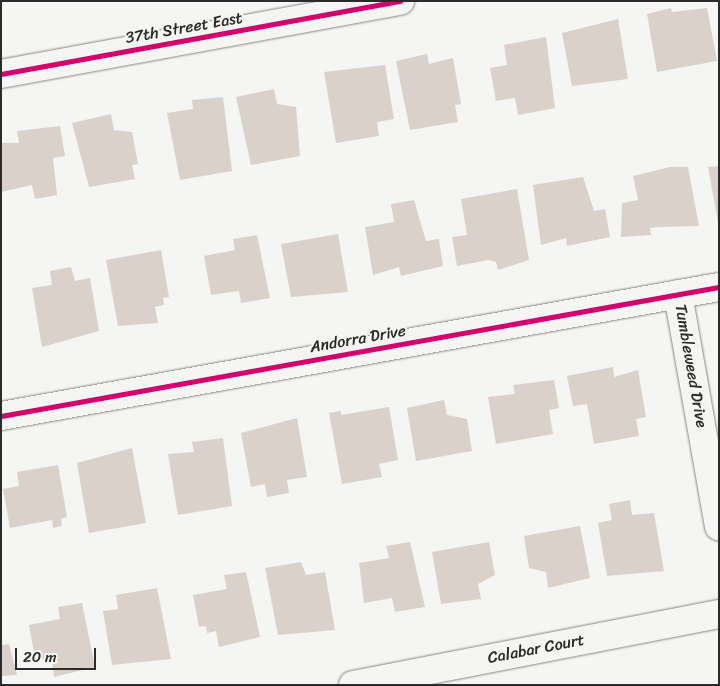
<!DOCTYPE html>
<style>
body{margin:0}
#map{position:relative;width:720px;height:686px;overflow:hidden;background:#f5f5f3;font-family:Sriracha,sans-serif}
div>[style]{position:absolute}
.building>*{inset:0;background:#dad1ca}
.roads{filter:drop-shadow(0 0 1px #868685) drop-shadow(0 0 1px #868685)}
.minor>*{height:28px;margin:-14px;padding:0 14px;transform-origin:14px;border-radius:14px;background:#f5f5f3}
.cycleway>*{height:5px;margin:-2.5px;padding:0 2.5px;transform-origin:2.5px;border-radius:2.5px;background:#d6006c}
span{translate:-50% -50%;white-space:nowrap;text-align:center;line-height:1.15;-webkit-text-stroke:4px #f6f6f2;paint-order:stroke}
.street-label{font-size:16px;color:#2b2b2b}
.frame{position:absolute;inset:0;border:2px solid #2b2b2b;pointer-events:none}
.scale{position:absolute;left:15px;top:648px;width:81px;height:22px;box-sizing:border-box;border:2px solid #2b2b2b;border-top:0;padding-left:6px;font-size:15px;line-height:18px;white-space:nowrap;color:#2b2b2b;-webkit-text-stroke:4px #f6f6f2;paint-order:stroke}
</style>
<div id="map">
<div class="building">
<i style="clip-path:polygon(671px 8px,672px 12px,707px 8px,717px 61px,657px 72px,647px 14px)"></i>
<i style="clip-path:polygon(618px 19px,628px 79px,572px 86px,562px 33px)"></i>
<i style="clip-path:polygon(546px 37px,555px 108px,518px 115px,515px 98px,496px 101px,490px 68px,507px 65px,504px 45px)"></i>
<i style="clip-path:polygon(427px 54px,429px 64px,453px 58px,461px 104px,455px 105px,458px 122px,410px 130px,396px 61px)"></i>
<i style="clip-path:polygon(385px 65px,394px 119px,377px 122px,379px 136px,336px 143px,324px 72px)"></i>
<i style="clip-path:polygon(274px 89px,277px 104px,296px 107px,300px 156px,251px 165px,236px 97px)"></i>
<i style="clip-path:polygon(223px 97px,232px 171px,180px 180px,167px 113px,193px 109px,192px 100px)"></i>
<i style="clip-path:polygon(111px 114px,114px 130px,132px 132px,138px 164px,132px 165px,135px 179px,89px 187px,72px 123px)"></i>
<i style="clip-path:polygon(60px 126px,65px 156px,53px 158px,57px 195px,35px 199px,32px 185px,1px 192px,1px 143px,19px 143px,17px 131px)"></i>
<i style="clip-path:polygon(719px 166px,719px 221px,718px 222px,708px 167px)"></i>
<i style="clip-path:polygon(670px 167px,688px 167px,699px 226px,659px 227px,650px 228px,651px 235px,621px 237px,622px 203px,638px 200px,633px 176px)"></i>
<i style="clip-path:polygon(583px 177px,594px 211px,605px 209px,610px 237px,567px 246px,566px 238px,541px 245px,533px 185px)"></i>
<i style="clip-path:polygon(517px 189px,529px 260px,498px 270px,496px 262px,488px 260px,457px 266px,452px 237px,467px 235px,461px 199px)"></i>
<i style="clip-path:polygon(414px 200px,426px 241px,439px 239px,443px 266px,401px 276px,399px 267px,373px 275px,365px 227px,394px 222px,391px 204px)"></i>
<i style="clip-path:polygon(338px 234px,348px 292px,291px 297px,281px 244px)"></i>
<i style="clip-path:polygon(257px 235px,270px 298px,241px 303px,239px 291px,211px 295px,204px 256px,235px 250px,233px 239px)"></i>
<i style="clip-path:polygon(161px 250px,169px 297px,163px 298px,164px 305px,155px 307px,158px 323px,118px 326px,106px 260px)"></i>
<i style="clip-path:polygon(71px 267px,75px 281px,90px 278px,99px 331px,42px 347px,32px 288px,52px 285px,50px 271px)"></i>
<i style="clip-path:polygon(613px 367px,614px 377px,638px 370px,646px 417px,636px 419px,639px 436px,594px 444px,587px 404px,573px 406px,567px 376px)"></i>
<i style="clip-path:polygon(554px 380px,559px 408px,549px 410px,553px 434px,496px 444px,488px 397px,515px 394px,513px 385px)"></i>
<i style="clip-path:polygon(444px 400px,447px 415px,467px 419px,472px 451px,416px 461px,407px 408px)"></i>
<i style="clip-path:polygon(389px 407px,398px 460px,379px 464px,382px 477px,342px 484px,329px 413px,341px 411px,341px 415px)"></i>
<i style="clip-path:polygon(297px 418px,307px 477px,287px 480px,289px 493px,267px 497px,265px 484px,251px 487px,241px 433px)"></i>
<i style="clip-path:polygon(223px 438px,232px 506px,178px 515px,168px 454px,194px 452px,192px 442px)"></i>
<i style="clip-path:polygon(132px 448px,146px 523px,89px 533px,77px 463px)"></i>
<i style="clip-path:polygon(58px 465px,67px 517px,61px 519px,62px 526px,53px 528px,52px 520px,10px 528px,3px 489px,19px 486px,17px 472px)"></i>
<i style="clip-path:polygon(630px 500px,632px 515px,654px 513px,664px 571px,607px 576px,598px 523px,612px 520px,609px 504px)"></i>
<i style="clip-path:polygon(580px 526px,590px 578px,548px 588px,546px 572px,529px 568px,524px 536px)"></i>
<i style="clip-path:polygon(410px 542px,425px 607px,395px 612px,392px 598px,364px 603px,359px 563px,389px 558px,386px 546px)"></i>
<i style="clip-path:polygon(489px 542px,495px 575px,478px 584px,481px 599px,441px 604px,432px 552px)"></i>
<i style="clip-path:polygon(301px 562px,306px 575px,325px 572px,335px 630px,278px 635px,265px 568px)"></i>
<i style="clip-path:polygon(246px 572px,260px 637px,219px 647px,216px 631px,207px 633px,206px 626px,199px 627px,193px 595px,227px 589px,224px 575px)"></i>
<i style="clip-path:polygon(157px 588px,171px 659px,112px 665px,103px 611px,118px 609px,116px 595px)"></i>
<i style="clip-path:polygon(82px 603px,95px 667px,54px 677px,52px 661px,35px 658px,29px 625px,60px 619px,58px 607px)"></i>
<i style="clip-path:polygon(9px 644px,17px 675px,1px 676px,1px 645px)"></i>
</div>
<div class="roads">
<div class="minor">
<i style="left:1px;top:74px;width:406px;rotate:-10.4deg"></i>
<i style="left:678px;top:294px;width:236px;rotate:80deg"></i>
<i style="left:1px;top:416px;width:729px;rotate:-10.19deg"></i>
<i style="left:353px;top:685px;width:373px;rotate:-11deg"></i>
</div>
</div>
<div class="cycleway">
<i style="left:1px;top:74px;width:406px;rotate:-10.4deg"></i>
<i style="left:1px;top:416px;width:729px;rotate:-10.19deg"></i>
</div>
<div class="street-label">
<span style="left:184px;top:28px;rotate:-10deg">37th Street East</span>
<span style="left:358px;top:339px;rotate:-10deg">Andorra Drive</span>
<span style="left:691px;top:366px;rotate:80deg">Tumbleweed Drive</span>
<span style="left:536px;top:649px;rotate:-11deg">Calabar Court</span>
</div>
<div class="frame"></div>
<div class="scale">20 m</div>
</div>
